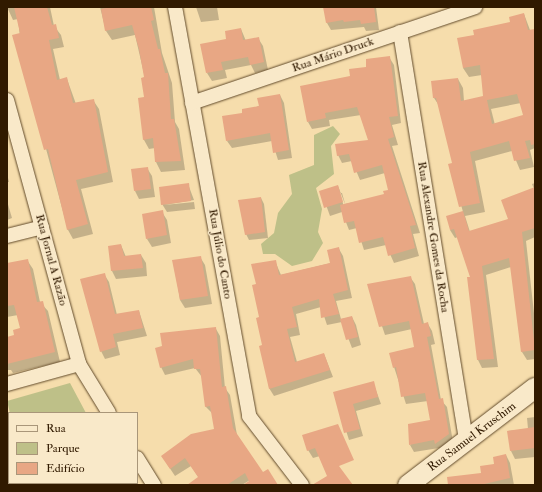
<!DOCTYPE html>
<meta charset="utf-8">
<style>
body{margin:0}
#map{position:relative;width:542px;height:492px;overflow:hidden;background:#f6ddac;font-family:"IM FELL Double Pica",serif}
div>[style]{position:absolute}
.green>*{inset:0;background:#bec088}
.shadow>*{inset:0;background:#0003}
.building>*{inset:0;background:#e8a784}
.roads{filter:drop-shadow(0 0 1px #624b2b) drop-shadow(0 0 1px #624b2b)}
.street>*{height:14px;margin:-7px;padding:0 7px;transform-origin:7px;border-radius:7px;background:#f9e9c9}
.secondary>*{height:20px;margin:-10px;padding:0 10px;transform-origin:10px;border-radius:10px;background:#f9e9c9}
span{translate:-50% -50%;white-space:nowrap;text-align:center;line-height:1.15;-webkit-text-stroke:3px #f9e9c9;paint-order:stroke}
.street-label{font-size:12px;color:#311a00}
.frame{position:absolute;inset:0;border:8px solid #311a00;pointer-events:none}
.legend{position:absolute;left:8px;top:412px;width:130px;height:72px;box-sizing:border-box;background:#f9e9c9;border:1px solid #a99679;margin:0;padding:5px 7px;list-style:none;font-size:12px;color:#311a00}
.legend li{display:flex;align-items:center;gap:8px;height:20px}
.legend b{width:20px;border:1px solid #a99679}
</style>
<div id="map">
<div class="green">
<i style="clip-path:polygon(333px 126px,340px 134px,331px 146px,334px 174px,316px 188px,322px 209px,318px 232px,323px 243px,312px 261px,292px 266px,275px 254px,263px 254px,261px 244px,274px 233px,278px 213px,292px 194px,289px 175px,314px 165px,314px 135px)"></i>
<i style="clip-path:polygon(70px 383px,86px 413px,10px 413px,7px 401px)"></i>
<i style="clip-path:polygon(30px 483px,119px 483px,113px 485px)"></i>
</div>
<div class="shadow">
<i style="clip-path:polygon(7px 7px,50px 7px,54px 26px,61px 35px,64px 47px,53px 49px,60px 80px,67px 79px,76px 104px,93px 100px,99px 109px,113px 182px,81px 189px,93px 234px,73px 239px,68px 230px,23px 64px,18px 19px,13px 20px)"></i>
<i style="clip-path:polygon(100px 7px,154px 7px,162px 53px,172px 83px,175px 122px,179px 129px,185px 170px,161px 172px,156px 162px,155px 148px,149px 149px,144px 140px,145px 78px,135px 35px,112px 40px,106px 31px)"></i>
<i style="clip-path:polygon(196px 7px,217px 7px,219px 20px,201px 22px)"></i>
<i style="clip-path:polygon(325px 7px,376px 7px,379px 30px,366px 31px,364px 27px,331px 30px,327px 23px)"></i>
<i style="clip-path:polygon(evenodd,524px 14px,530px 30px,535px 30px,535px 148px,530px 150px,534px 167px,520px 170px,512px 151px,475px 161px,485px 212px,465px 216px,470px 232px,509px 220px,534px 189px,532px 184px,535px 183px,535px 237px,526px 241px,535px 322px,535px 359px,527px 360px,522px 352px,511px 267px,486px 275px,498px 367px,482px 368px,478px 360px,472px 277px,458px 237px,455px 238px,450px 230px,463px 212px,450px 164px,453px 164px,440px 107px,434px 98px,458px 79px,463px 88px,464px 101px,484px 97px,482px 75px,469px 77px,463px 68px,475px 36px,512px 23px,524px 14px,521px 103px,524px 116px,495px 125px,491px 109px,521px 103px)"></i>
<i style="clip-path:polygon(241px 29px,246px 41px,258px 38px,263px 46px,268px 70px,255px 73px,251px 65px,225px 70px,227px 78px,212px 81px,207px 73px,227px 40px)"></i>
<i style="clip-path:polygon(evenodd,389px 57px,394px 65px,401px 123px,392px 125px,398px 145px,392px 146px,420px 233px,413px 234px,419px 256px,394px 263px,386px 245px,364px 250px,357px 228px,349px 230px,342px 212px,330px 216px,321px 191px,338px 186px,345px 204px,385px 195px,389px 190px,385px 173px,360px 180px,352px 161px,342px 163px,338px 155px,369px 141px,361px 115px,329px 120px,330px 126px,312px 129px,308px 122px,351px 77px,389px 57px,340px 193px,342px 193px,346px 207px,344px 207px,340px 193px)"></i>
<i style="clip-path:polygon(280px 95px,284px 103px,292px 158px,278px 160px,272px 141px,232px 148px,227px 141px,243px 114px)"></i>
<i style="clip-path:polygon(147px 168px,152px 176px,155px 197px,139px 199px,135px 191px)"></i>
<i style="clip-path:polygon(7px 174px,9px 182px,7px 182px)"></i>
<i style="clip-path:polygon(188px 184px,194px 200px,164px 205px,194px 202px,195px 209px,167px 212px,162px 204px)"></i>
<i style="clip-path:polygon(261px 198px,264px 204px,268px 238px,249px 240px,246px 234px)"></i>
<i style="clip-path:polygon(7px 201px,12px 218px,7px 220px)"></i>
<i style="clip-path:polygon(162px 212px,167px 220px,171px 243px,152px 247px,147px 239px)"></i>
<i style="clip-path:polygon(121px 245px,126px 257px,141px 255px,146px 263px,147px 276px,116px 279px,112px 271px,109px 247px)"></i>
<i style="clip-path:polygon(339px 249px,343px 256px,352px 298px,336px 301px,341px 319px,352px 317px,356px 325px,361px 345px,352px 348px,342px 322px,327px 325px,321px 307px,296px 314px,300px 335px,290px 337px,297px 362px,324px 354px,333px 377px,274px 396px,269px 388px,257px 285px,275px 261px,281px 275px,331px 263px)"></i>
<i style="clip-path:polygon(200px 257px,205px 265px,212px 304px,185px 308px,180px 300px,174px 261px)"></i>
<i style="clip-path:polygon(27px 260px,33px 269px,40px 302px,48px 311px,60px 362px,13px 373px,11px 370px,7px 370px,7px 338px,15px 336px,21px 329px,18px 315px,7px 317px,7px 264px)"></i>
<i style="clip-path:polygon(104px 274px,109px 282px,117px 315px,139px 311px,147px 336px,117px 342px,120px 355px,105px 359px,101px 351px)"></i>
<i style="clip-path:polygon(410px 277px,415px 284px,424px 324px,428px 324px,432px 331px,435px 344px,431px 345px,441px 400px,447px 407px,453px 442px,440px 451px,439px 448px,414px 452px,410px 445px,431px 421px,428px 401px,406px 404px,394px 367px,415px 347px,412px 329px,385px 335px,368px 285px)"></i>
<i style="clip-path:polygon(216px 329px,220px 336px,225px 388px,230px 395px,237px 435px,263px 474px,277px 485px,253px 485px,250px 480px,242px 485px,189px 485px,199px 478px,191px 466px,175px 476px,167px 464px,215px 430px,213px 414px,206px 407px,202px 377px,195px 368px,165px 375px,161px 367px)"></i>
<i style="clip-path:polygon(373px 382px,381px 404px,356px 411px,363px 436px,349px 440px,334px 393px)"></i>
<i style="clip-path:polygon(535px 417px,535px 457px,515px 459px,511px 451px,508px 431px,528px 429px,527px 418px)"></i>
<i style="clip-path:polygon(337px 425px,320px 456px,313px 458px,308px 450px)"></i>
<i style="clip-path:polygon(506px 455px,510px 463px,514px 485px,467px 485px)"></i>
</div>
<div class="building">
<i style="clip-path:polygon(14px 7px,47px 7px,52px 25px,56px 24px,59px 38px,49px 40px,57px 80px,67px 77px,73px 103px,94px 99px,108px 172px,76px 180px,88px 224px,67px 230px,48px 149px,44px 150px,12px 35px,20px 33px)"></i>
<i style="clip-path:polygon(111px 7px,151px 7px,154px 20px,151px 21px,158px 49px,160px 49px,165px 73px,168px 73px,171px 119px,174px 119px,181px 161px,155px 162px,153px 138px,143px 140px,138px 98px,144px 97px,141px 78px,144px 77px,139px 49px,132px 25px,105px 31px,101px 9px)"></i>
<i style="clip-path:polygon(323px 7px,374px 7px,376px 22px,361px 24px,360px 20px,344px 22px,343px 20px,326px 23px)"></i>
<i style="clip-path:polygon(evenodd,524px 13px,528px 30px,535px 29px,535px 144px,531px 145px,530px 140px,525px 141px,530px 158px,514px 161px,509px 141px,470px 152px,480px 203px,459px 207px,448px 164px,452px 163px,436px 98px,433px 98px,431px 81px,458px 78px,461px 101px,483px 96px,480px 65px,463px 68px,457px 38px,474px 35px,473px 30px,510px 22px,509px 17px,524px 13px,517px 94px,523px 115px,492px 124px,487px 100px,517px 94px)"></i>
<i style="clip-path:polygon(241px 28px,243px 40px,259px 37px,264px 62px,250px 65px,248px 57px,221px 62px,223px 70px,206px 73px,200px 44px,226px 39px,225px 31px)"></i>
<i style="clip-path:polygon(390px 56px,398px 116px,389px 117px,394px 137px,388px 139px,416px 225px,410px 226px,415px 248px,388px 256px,383px 237px,359px 243px,354px 221px,344px 223px,340px 205px,384px 194px,383px 191px,388px 190px,382px 165px,354px 173px,349px 154px,337px 156px,335px 144px,368px 140px,357px 107px,325px 113px,326px 118px,307px 122px,300px 86px,350px 76px,349px 69px,366px 67px,366px 59px)"></i>
<i style="clip-path:polygon(280px 94px,289px 150px,273px 153px,270px 133px,226px 141px,222px 116px,242px 113px,242px 109px,259px 106px,257px 98px)"></i>
<i style="clip-path:polygon(148px 167px,151px 189px,134px 191px,131px 169px)"></i>
<i style="clip-path:polygon(189px 183px,191px 201px,161px 205px,159px 187px)"></i>
<i style="clip-path:polygon(338px 185px,343px 202px,324px 208px,319px 191px)"></i>
<i style="clip-path:polygon(535px 187px,535px 228px,522px 232px,535px 350px,521px 352px,509px 258px,482px 266px,494px 359px,477px 360px,467px 277px,470px 277px,454px 229px,450px 230px,446px 216px,463px 211px,469px 231px,508px 219px,501px 200px)"></i>
<i style="clip-path:polygon(261px 197px,265px 232px,245px 235px,238px 200px)"></i>
<i style="clip-path:polygon(163px 210px,167px 235px,146px 239px,142px 214px)"></i>
<i style="clip-path:polygon(121px 244px,124px 256px,141px 254px,143px 268px,111px 271px,108px 246px)"></i>
<i style="clip-path:polygon(339px 247px,348px 290px,333px 294px,339px 314px,321px 318px,319px 299px,292px 307px,297px 327px,287px 329px,295px 362px,324px 353px,330px 370px,269px 389px,259px 346px,262px 345px,256px 318px,259px 317px,252px 285px,256px 284px,251px 264px,276px 260px,279px 275px,330px 263px,327px 250px)"></i>
<i style="clip-path:polygon(201px 256px,208px 296px,180px 300px,172px 260px)"></i>
<i style="clip-path:polygon(28px 259px,37px 302px,43px 301px,55px 352px,7px 364px,7px 337px,14px 335px,13px 330px,20px 328px,14px 305px,7px 306px,7px 263px)"></i>
<i style="clip-path:polygon(105px 273px,115px 314px,139px 310px,143px 328px,113px 334px,116px 347px,100px 352px,80px 279px)"></i>
<i style="clip-path:polygon(411px 276px,422px 324px,428px 322px,431px 336px,427px 337px,439px 399px,443px 398px,449px 434px,435px 444px,434px 440px,409px 445px,408px 424px,430px 420px,425px 393px,401px 397px,396px 367px,393px 368px,389px 353px,414px 347px,409px 321px,379px 327px,367px 284px)"></i>
<i style="clip-path:polygon(352px 316px,358px 337px,346px 340px,340px 319px)"></i>
<i style="clip-path:polygon(216px 327px,222px 387px,226px 386px,233px 428px,263px 472px,268px 469px,278px 485px,243px 485px,249px 481px,245px 473px,227px 485px,187px 485px,198px 477px,185px 458px,170px 469px,161px 456px,191px 434px,214px 429px,210px 406px,205px 407px,200px 369px,194px 369px,193px 359px,160px 368px,155px 348px,162px 346px,160px 333px)"></i>
<i style="clip-path:polygon(374px 381px,378px 397px,353px 404px,360px 429px,344px 433px,333px 392px)"></i>
<i style="clip-path:polygon(338px 424px,354px 460px,339px 466px,353px 485px,312px 485px,327px 476px,315px 448px,307px 451px,302px 435px)"></i>
<i style="clip-path:polygon(535px 427px,535px 448px,510px 451px,507px 431px)"></i>
<i style="clip-path:polygon(506px 454px,510px 478px,480px 485px,448px 485px,447px 477px,481px 473px,480px 466px,494px 464px,493px 457px)"></i>
</div>
<div class="roads">
<div class="street">
<i style="left:175px;top:7px;width:416px;rotate:79.7deg"></i>
<i style="left:249px;top:416px;width:87px;rotate:52.5deg"></i>
<i style="left:400px;top:32px;width:414px;rotate:80.8deg"></i>
<i style="left:7px;top:100px;width:274px;rotate:74.7deg"></i>
<i style="left:79px;top:364px;width:57px;rotate:58.5deg"></i>
<i style="left:192px;top:103px;width:299px;rotate:-18.7deg"></i>
<i style="left:7px;top:236px;width:36px;rotate:-14deg"></i>
<i style="left:7px;top:384px;width:75px;rotate:-15.5deg"></i>
<i style="left:137px;top:458px;width:32px;rotate:58deg"></i>
<i style="left:7px;top:462px;width:8px;rotate:76deg"></i>
<i style="left:13px;top:483px;width:2px;rotate:90deg"></i>
</div>
<div class="secondary">
<i style="left:408px;top:485px;width:160px;rotate:-37.4deg"></i>
</div>
</div>
<div class="street-label">
<span style="left:333px;top:55px;rotate:-19deg">Rua Mário Druck</span>
<span style="left:433px;top:237px;rotate:81deg">Rua Alexandre Gomes da Rocha</span>
<span style="left:220px;top:254px;rotate:80deg">Rua Júlio do Canto</span>
<span style="left:51px;top:260px;rotate:75deg">Rua Jornal A Razão</span>
<span style="left:472px;top:437px;rotate:-37deg">Rua Samuel Kruschim</span>
</div>
<div class="frame"></div>
<ul class="legend">
<li><b style="height:5px;background:#f9e9c9"></b>Rua</li>
<li><b style="height:11px;background:#bec088"></b>Parque</li>
<li><b style="height:11px;background:#e8a784"></b>Edifício</li>
</ul>
</div>
